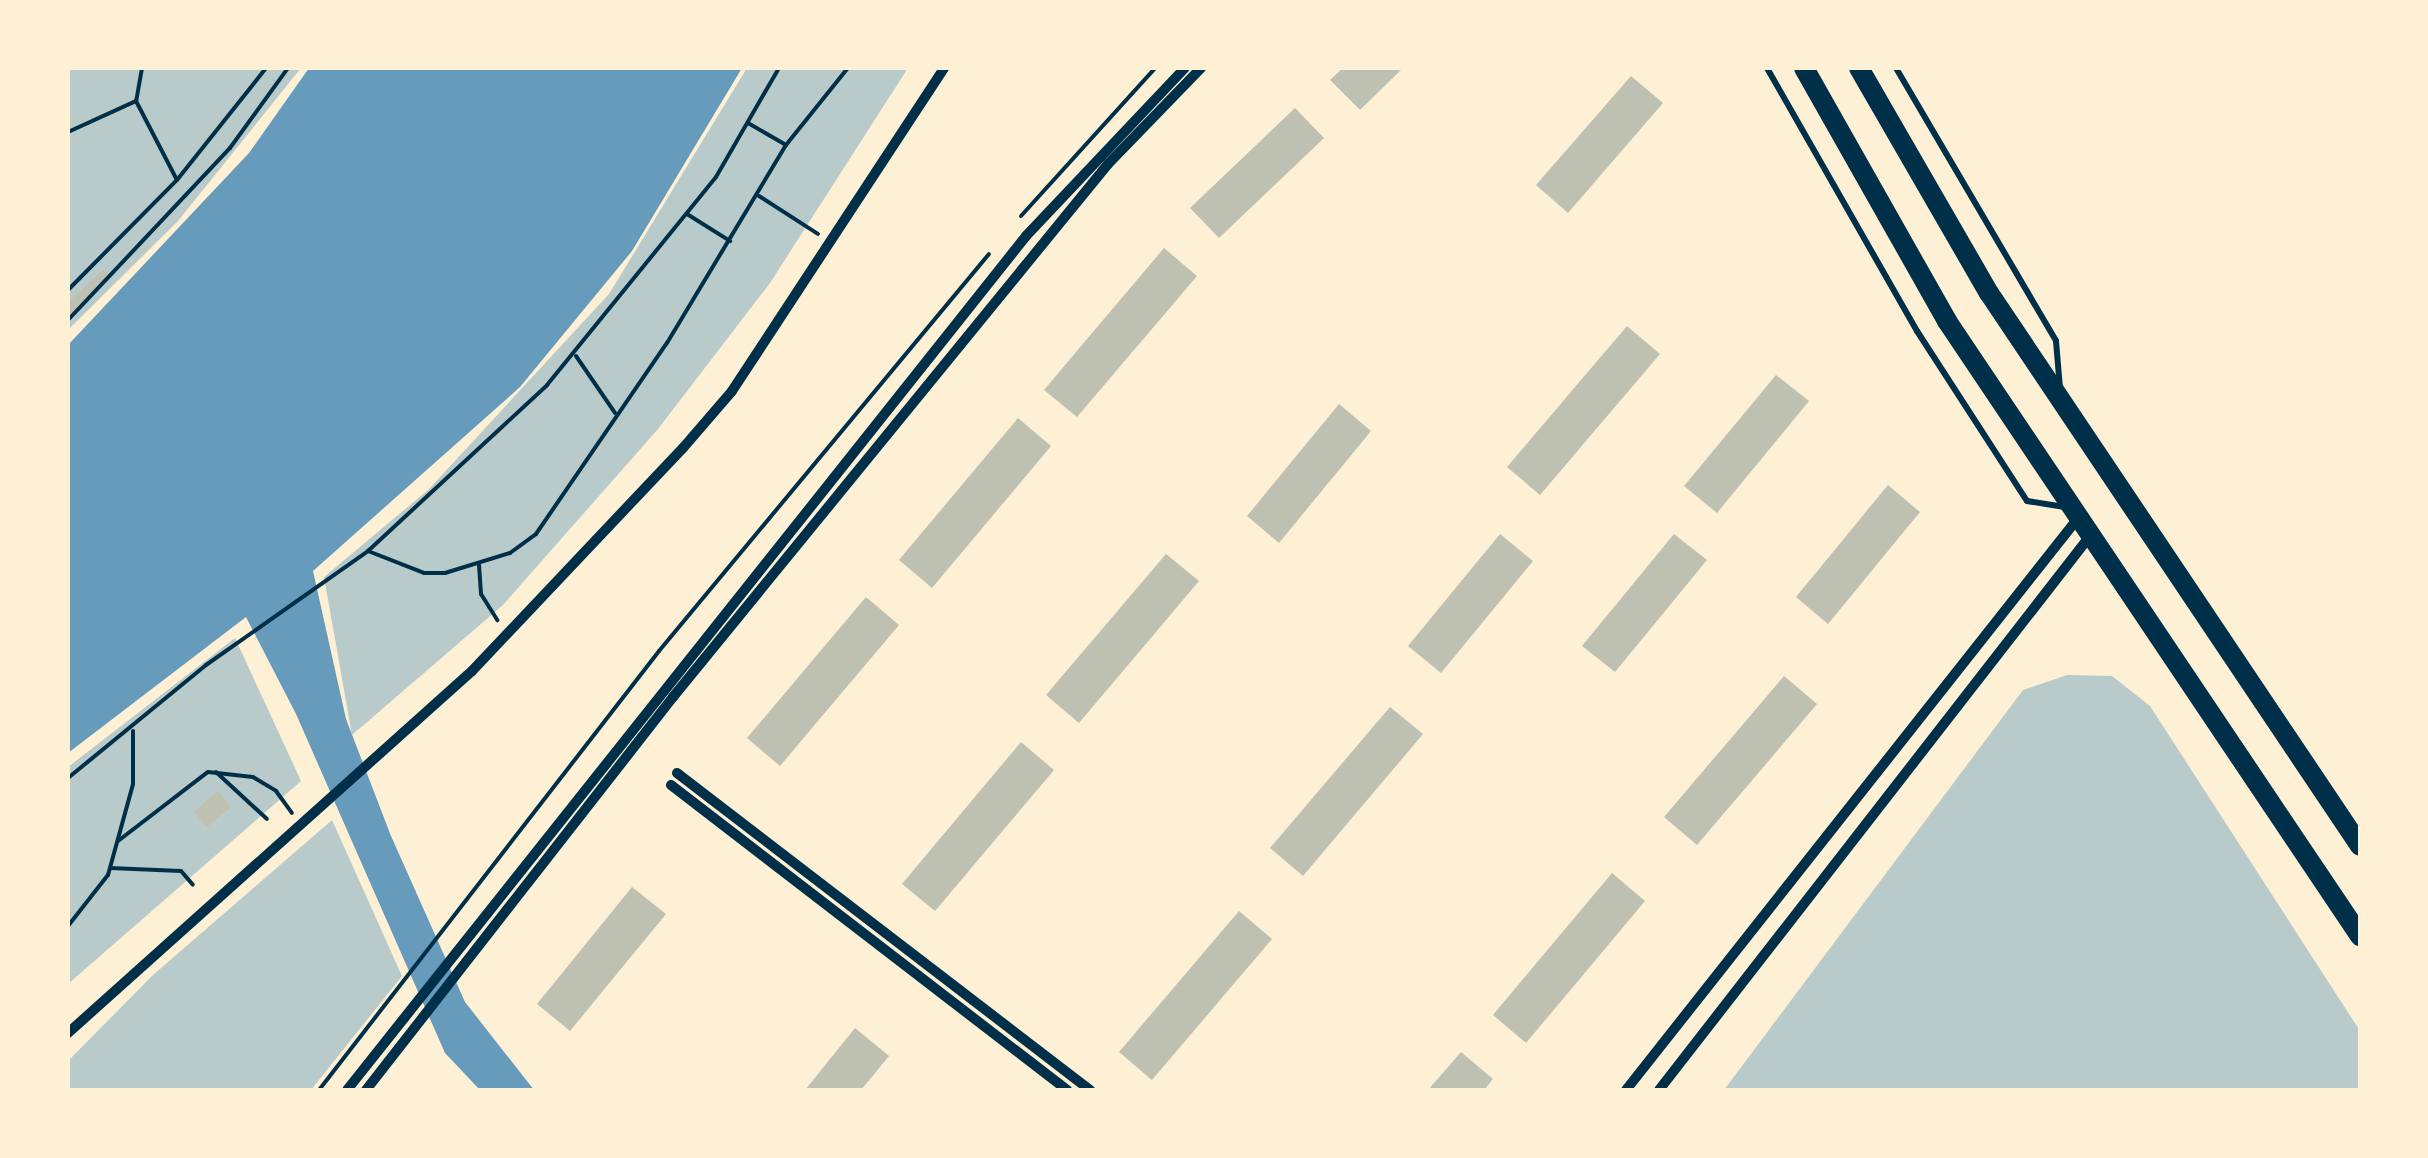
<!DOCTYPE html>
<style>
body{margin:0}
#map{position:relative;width:2428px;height:1158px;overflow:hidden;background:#fdf0d5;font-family:Overpass,sans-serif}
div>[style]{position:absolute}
.green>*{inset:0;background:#b9caca}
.water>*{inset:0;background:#669bbc}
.building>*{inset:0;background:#bec0b2}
.path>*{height:4px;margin:-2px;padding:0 2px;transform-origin:2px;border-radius:2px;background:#003049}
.service>*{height:6px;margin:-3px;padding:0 3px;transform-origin:3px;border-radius:3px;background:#003049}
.minor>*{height:10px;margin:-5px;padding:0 5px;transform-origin:5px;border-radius:5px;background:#003049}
.primary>*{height:20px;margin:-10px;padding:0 10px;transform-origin:10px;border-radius:10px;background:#003049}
span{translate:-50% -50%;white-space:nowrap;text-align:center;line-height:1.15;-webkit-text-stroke:8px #fdf0d5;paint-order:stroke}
.frame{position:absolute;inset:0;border:70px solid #fdf0d5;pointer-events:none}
</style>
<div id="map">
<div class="green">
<i style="clip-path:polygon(68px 68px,301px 68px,178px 221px,68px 330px)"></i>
<i style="clip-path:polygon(747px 68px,908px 68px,770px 283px,658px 429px,503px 605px,352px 735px,324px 577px,428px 490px,609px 294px)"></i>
<i style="clip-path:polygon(235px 638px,301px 781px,68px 984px,68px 767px)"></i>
<i style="clip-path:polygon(2067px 675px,2112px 676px,2150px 706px,2360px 1031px,2360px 1090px,1724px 1090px,2023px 690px)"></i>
<i style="clip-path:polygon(332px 820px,402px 976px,311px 1090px,68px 1090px,68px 1061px,153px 975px)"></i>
</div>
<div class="water">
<i style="clip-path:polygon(309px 68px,742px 68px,632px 251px,520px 387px,313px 571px,346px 719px,391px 836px,465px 1002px,534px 1090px,480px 1090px,445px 1053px,296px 714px,246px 617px,68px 753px,68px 345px,249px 153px)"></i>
</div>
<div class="building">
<i style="clip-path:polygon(1343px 68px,1403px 68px,1360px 110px,1330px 80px)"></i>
<i style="clip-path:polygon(1631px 76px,1663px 103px,1568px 213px,1536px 185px)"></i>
<i style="clip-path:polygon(1295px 108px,1324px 138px,1219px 238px,1190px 208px)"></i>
<i style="clip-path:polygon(1164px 248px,1197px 276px,1077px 417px,1044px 390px)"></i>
<i style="clip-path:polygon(103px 270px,110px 278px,68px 316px,68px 302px)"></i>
<i style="clip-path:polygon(1627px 326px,1660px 354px,1540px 495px,1507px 467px)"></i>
<i style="clip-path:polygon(1776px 375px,1809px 401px,1717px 513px,1684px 486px)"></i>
<i style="clip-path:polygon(1339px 404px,1371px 431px,1279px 543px,1247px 516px)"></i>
<i style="clip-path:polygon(1018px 418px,1051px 446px,932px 588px,899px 560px)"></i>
<i style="clip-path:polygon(1888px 485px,1920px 512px,1828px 624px,1796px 597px)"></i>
<i style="clip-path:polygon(1500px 534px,1533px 561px,1441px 673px,1408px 646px)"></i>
<i style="clip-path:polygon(1674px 534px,1707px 560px,1615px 672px,1582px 646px)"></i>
<i style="clip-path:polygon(1166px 554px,1199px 581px,1079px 723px,1046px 695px)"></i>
<i style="clip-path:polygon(866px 597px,899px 625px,780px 766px,747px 738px)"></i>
<i style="clip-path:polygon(1784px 676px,1817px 704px,1697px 845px,1664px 817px)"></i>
<i style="clip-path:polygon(1390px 707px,1423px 734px,1303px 876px,1270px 848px)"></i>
<i style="clip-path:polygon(1021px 742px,1054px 770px,935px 911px,902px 884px)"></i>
<i style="clip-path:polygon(218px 791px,231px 807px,207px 827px,194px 812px)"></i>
<i style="clip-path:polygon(1612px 873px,1645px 901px,1526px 1043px,1493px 1015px)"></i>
<i style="clip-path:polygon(632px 887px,666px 914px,570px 1031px,537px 1004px)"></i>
<i style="clip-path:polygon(1239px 911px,1272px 939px,1152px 1080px,1119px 1052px)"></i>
<i style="clip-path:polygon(855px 1028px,889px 1056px,861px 1090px,805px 1090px)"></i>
<i style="clip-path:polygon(1461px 1052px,1493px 1079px,1484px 1090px,1428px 1090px)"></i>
</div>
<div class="path">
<i style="left:142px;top:68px;width:34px;rotate:100deg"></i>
<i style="left:136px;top:101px;width:89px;rotate:62.6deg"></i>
<i style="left:748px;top:123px;width:44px;rotate:30.1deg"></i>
<i style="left:68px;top:132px;width:75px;rotate:-24.5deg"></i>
<i style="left:759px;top:196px;width:70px;rotate:32.8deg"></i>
<i style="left:687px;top:214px;width:51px;rotate:32.1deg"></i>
<i style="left:1021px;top:216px;width:200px;rotate:-47.8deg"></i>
<i style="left:68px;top:290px;width:155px;rotate:-45.3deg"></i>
<i style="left:177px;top:180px;width:143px;rotate:-51.5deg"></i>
<i style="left:68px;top:320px;width:236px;rotate:-46.7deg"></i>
<i style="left:230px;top:148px;width:99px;rotate:-54.1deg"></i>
<i style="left:576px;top:356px;width:69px;rotate:55.6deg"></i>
<i style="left:368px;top:551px;width:60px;rotate:21.4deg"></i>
<i style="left:424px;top:573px;width:21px"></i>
<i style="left:445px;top:573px;width:68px;rotate:-17.1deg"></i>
<i style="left:510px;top:553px;width:32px;rotate:-36deg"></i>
<i style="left:536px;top:534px;width:232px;rotate:-55.6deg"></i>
<i style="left:667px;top:343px;width:231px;rotate:-59deg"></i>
<i style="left:786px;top:145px;width:99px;rotate:-51.2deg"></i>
<i style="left:479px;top:565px;width:29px;rotate:86deg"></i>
<i style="left:481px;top:594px;width:31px;rotate:58deg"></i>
<i style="left:216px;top:772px;width:69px;rotate:42.7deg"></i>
<i style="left:68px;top:778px;width:178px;rotate:-39.3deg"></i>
<i style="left:206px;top:665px;width:198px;rotate:-35.1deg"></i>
<i style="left:368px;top:551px;width:244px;rotate:-42.8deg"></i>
<i style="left:547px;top:385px;width:268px;rotate:-50.9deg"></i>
<i style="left:716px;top:177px;width:126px;rotate:-60deg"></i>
<i style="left:118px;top:841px;width:113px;rotate:-37.5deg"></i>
<i style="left:208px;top:772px;width:45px;rotate:6.3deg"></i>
<i style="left:253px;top:777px;width:27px;rotate:31deg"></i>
<i style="left:276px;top:791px;width:27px;rotate:54deg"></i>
<i style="left:110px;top:868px;width:71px;rotate:2.4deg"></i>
<i style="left:181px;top:871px;width:18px;rotate:49deg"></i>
<i style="left:68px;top:926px;width:65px;rotate:-51.9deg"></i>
<i style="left:108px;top:875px;width:94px;rotate:-74.6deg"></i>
<i style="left:133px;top:784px;width:53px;rotate:-90deg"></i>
<i style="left:319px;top:1090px;width:555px;rotate:-52.24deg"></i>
<i style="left:659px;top:651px;width:516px;rotate:-50.27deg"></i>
</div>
<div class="service">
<i style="left:1767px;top:68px;width:303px;rotate:60.3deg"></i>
<i style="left:1917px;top:331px;width:202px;rotate:57.1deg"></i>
<i style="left:2027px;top:501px;width:38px;rotate:9deg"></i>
<i style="left:1896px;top:68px;width:316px;rotate:59.6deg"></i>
<i style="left:2056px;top:341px;width:48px;rotate:85.2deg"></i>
</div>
<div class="minor">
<i style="left:677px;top:773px;width:521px;rotate:37.51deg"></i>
<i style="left:671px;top:785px;width:500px;rotate:37.6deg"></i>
<i style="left:68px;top:1033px;width:542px;rotate:-41.86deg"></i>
<i style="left:472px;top:671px;width:307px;rotate:-46.6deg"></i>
<i style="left:683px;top:448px;width:75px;rotate:-49.3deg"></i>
<i style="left:732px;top:391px;width:386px;rotate:-56.7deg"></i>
<i style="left:347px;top:1090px;width:1091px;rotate:-51.51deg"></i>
<i style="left:1026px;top:236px;width:231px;rotate:-46.6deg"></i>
<i style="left:366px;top:1090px;width:499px;rotate:-52deg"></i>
<i style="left:673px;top:697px;width:688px;rotate:-50.78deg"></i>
<i style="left:1108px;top:164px;width:134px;rotate:-45.9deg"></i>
<i style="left:1626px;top:1090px;width:729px;rotate:-51.68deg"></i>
<i style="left:1659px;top:1090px;width:702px;rotate:-52.12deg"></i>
</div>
<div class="primary">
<i style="left:1804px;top:68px;width:291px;rotate:60.5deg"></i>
<i style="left:1947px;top:321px;width:741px;rotate:56.12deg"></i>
<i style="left:1859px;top:68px;width:260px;rotate:60deg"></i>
<i style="left:1989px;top:293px;width:666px;rotate:56.14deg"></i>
</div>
<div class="frame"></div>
</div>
